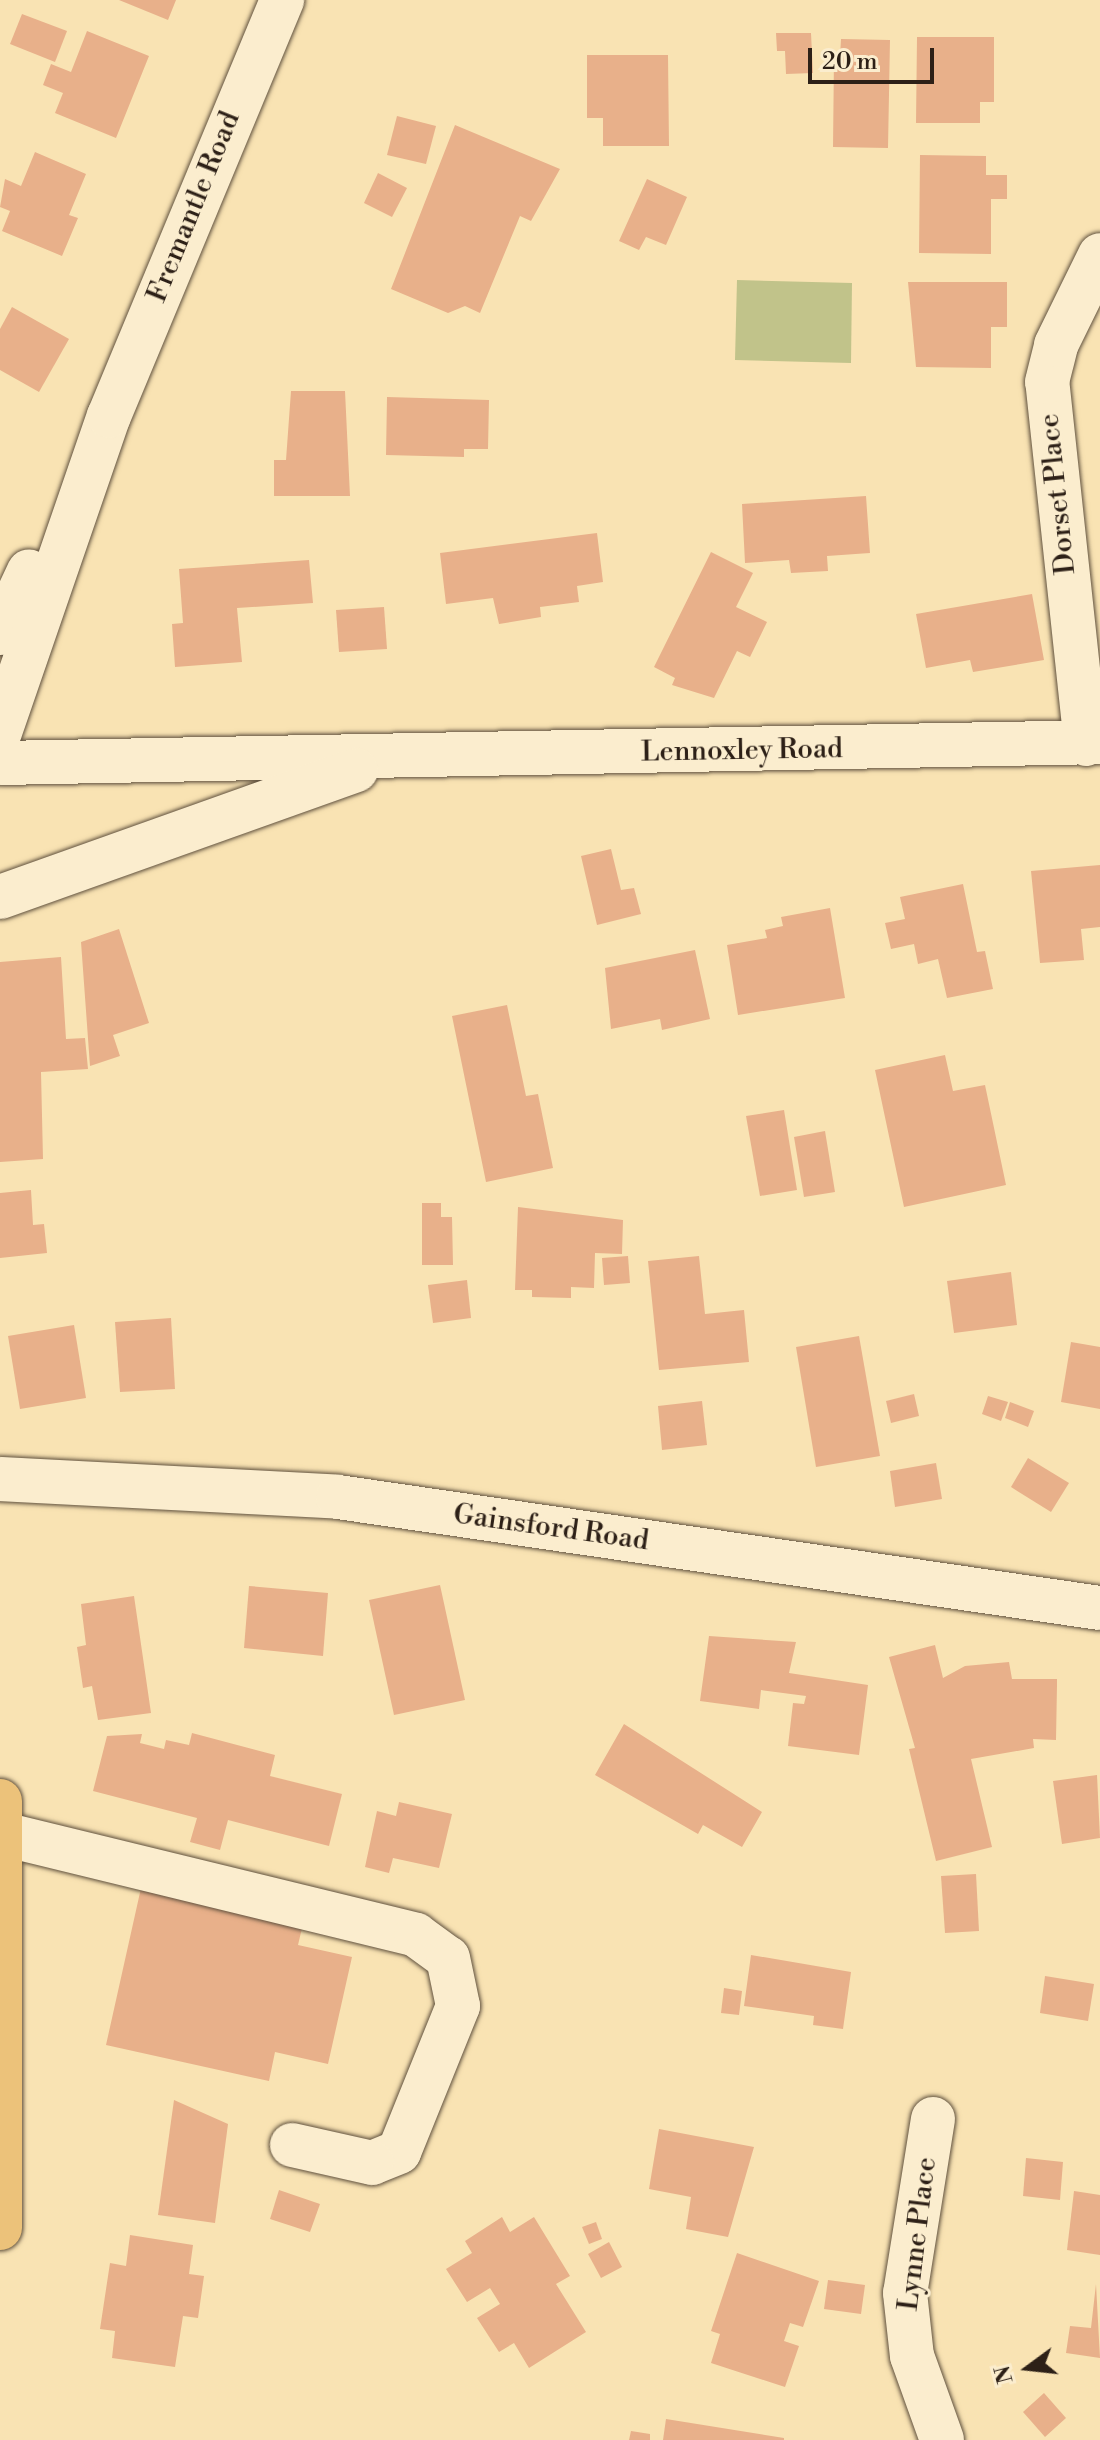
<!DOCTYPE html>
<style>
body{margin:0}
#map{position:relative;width:1100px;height:2440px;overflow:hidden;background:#f9e3b3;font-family:"Libre Bodoni",serif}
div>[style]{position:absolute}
.green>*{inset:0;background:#c1c38a}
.building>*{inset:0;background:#e8b08a}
.roads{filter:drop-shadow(0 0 2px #60513e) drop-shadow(0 0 2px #60513e)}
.minor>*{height:44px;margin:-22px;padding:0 22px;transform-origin:22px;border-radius:22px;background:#fbedce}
.major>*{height:44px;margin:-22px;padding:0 22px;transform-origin:22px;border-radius:22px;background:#ecc27a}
span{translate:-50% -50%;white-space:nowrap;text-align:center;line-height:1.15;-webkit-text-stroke:6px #fbedce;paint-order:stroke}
.street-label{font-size:28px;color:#2d2017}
.north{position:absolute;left:988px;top:2328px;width:80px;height:80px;-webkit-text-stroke:6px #fbedce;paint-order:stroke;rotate:255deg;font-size:22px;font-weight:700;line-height:32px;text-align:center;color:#2d2017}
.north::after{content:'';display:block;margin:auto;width:28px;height:36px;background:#2d2017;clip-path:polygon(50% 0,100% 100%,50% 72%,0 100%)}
.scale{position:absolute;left:808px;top:48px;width:126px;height:36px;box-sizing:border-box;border:4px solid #2d2017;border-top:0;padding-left:10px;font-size:24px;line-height:28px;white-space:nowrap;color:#2d2017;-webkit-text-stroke:6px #fbedce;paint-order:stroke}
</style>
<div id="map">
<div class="green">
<i style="clip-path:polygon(737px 280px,852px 283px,851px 363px,735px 360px)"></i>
</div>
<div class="building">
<i style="clip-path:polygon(119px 0,176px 0,168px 20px)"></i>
<i style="clip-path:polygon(22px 14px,67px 31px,55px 62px,10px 44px)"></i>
<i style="clip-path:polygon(87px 31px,149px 56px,116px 138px,55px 113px,63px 93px,43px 85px,51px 64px,71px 72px)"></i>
<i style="clip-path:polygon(776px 33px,811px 33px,813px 73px,786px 74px,785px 51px,777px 51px)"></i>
<i style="clip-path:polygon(917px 37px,994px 37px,994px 102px,980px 102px,980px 123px,916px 123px)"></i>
<i style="clip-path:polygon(841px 39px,890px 40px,888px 148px,833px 147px,834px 56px,840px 57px)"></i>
<i style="clip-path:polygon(587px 55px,668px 55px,669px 146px,603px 146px,603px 118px,587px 118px)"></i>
<i style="clip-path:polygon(397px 116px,436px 126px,426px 164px,387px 155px)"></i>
<i style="clip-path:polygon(455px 125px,560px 169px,531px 221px,520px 216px,480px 313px,465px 306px,448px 313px,391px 289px)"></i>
<i style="clip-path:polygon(35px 152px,86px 174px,69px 215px,78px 218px,62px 256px,2px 231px,10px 211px,0 207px,5px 179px,21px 186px)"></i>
<i style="clip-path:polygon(920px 155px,986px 156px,986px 175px,1007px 175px,1007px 199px,991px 199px,991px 254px,919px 253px)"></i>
<i style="clip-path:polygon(378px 173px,407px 188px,392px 217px,364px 203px)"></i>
<i style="clip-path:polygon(647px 179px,687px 197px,666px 245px,646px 237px,639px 250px,619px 241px)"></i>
<i style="clip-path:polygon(908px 282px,1007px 282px,1007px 327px,991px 327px,991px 368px,916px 367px)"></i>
<i style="clip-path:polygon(12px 307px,69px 339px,39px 392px,0 370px,0 329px)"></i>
<i style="clip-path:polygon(291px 391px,345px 391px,350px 496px,274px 496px,274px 460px,286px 460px)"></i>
<i style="clip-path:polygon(387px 397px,489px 400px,488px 449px,464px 449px,464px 457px,386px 455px)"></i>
<i style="clip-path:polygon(866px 496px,870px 553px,827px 556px,828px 571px,791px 573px,789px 560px,745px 563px,742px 504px)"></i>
<i style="clip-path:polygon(597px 533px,603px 582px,577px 586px,579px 602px,540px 607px,541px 617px,499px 624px,493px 598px,446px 604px,440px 553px)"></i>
<i style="clip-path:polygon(711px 552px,753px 573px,736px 607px,767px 622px,750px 657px,737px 651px,714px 698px,672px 685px,675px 678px,654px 667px)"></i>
<i style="clip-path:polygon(309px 560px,313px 603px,237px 608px,242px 662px,175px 667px,172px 624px,183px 623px,179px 569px)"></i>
<i style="clip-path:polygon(1032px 594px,1044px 660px,973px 672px,970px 660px,926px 668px,916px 614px)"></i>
<i style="clip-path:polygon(384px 607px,387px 649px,339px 652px,336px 610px)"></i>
<i style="clip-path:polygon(611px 849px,621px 890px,634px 888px,641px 914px,597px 925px,581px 856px)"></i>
<i style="clip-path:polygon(1100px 865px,1100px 927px,1081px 929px,1084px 960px,1040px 963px,1031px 871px)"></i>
<i style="clip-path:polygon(963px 884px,977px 952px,985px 951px,993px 989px,947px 998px,938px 959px,918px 964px,914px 944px,891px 949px,885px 923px,905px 919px,900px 897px)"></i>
<i style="clip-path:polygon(830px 908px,845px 998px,738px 1015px,727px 945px,767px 938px,765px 930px,783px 926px,781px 917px)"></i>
<i style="clip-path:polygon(119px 929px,149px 1023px,113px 1035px,120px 1056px,90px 1066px,81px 942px)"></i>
<i style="clip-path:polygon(695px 950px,710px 1019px,662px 1030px,660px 1019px,611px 1029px,605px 968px)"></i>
<i style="clip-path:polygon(61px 957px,66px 1039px,85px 1038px,88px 1069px,41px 1072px,43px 1159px,0 1162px,0 962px)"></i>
<i style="clip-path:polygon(507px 1005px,526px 1096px,538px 1094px,553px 1168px,486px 1182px,452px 1016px)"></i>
<i style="clip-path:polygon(945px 1055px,953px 1091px,985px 1085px,1006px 1185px,904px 1207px,875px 1070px)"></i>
<i style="clip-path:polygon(784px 1110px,797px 1190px,760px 1196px,746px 1116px)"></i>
<i style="clip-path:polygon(825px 1131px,835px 1192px,804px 1197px,794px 1137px)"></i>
<i style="clip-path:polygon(31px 1190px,33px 1225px,44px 1224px,47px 1253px,0 1258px,0 1193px)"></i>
<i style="clip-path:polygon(422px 1203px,441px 1203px,441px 1217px,452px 1217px,453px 1265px,422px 1265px)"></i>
<i style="clip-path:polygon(518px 1207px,623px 1220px,622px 1254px,595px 1253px,594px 1288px,571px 1287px,571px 1298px,532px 1297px,532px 1290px,515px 1290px)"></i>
<i style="clip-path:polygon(628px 1256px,630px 1283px,604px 1285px,602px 1258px)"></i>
<i style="clip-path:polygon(699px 1256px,705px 1314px,744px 1310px,749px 1362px,659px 1370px,648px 1261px)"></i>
<i style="clip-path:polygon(1011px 1272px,1017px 1325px,954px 1333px,947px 1281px)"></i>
<i style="clip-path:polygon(467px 1280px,471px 1318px,433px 1323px,428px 1285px)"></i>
<i style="clip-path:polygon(171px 1318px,175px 1389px,120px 1392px,115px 1322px)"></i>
<i style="clip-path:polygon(74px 1325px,86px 1398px,20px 1409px,8px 1336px)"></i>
<i style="clip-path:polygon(859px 1336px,880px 1456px,816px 1467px,796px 1347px)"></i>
<i style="clip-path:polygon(1071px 1342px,1100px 1347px,1100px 1409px,1061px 1402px)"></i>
<i style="clip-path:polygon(914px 1394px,919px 1416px,891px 1423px,886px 1401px)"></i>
<i style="clip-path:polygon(988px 1396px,1008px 1402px,1001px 1421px,982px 1414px)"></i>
<i style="clip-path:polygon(702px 1401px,707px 1445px,662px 1450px,658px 1406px)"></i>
<i style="clip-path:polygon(1010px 1402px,1034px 1411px,1028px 1427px,1005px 1418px)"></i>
<i style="clip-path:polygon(1028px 1458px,1069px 1483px,1051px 1512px,1011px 1487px)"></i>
<i style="clip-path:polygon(936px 1463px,942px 1499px,895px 1507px,890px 1471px)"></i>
<i style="clip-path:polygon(440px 1585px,465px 1700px,394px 1715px,369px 1600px)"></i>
<i style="clip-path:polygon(249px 1586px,328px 1593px,323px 1656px,244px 1648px)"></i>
<i style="clip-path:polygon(134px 1596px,151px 1713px,98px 1720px,92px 1686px,83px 1688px,77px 1647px,86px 1645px,81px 1604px)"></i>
<i style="clip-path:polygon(709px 1636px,796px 1642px,789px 1673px,868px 1685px,859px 1755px,788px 1746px,793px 1703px,804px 1704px,806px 1696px,761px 1690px,759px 1709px,700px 1701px)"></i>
<i style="clip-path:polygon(935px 1645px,943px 1678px,965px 1666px,1009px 1662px,1012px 1679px,1057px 1679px,1057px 1685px,1056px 1740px,1033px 1739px,1034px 1748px,971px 1759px,992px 1847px,936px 1861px,909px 1749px,915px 1748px,889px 1657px)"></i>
<i style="clip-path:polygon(624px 1724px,762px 1812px,742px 1847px,703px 1825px,698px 1834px,595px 1775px)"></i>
<i style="clip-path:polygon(192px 1733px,275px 1755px,270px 1776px,342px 1794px,329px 1846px,228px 1820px,220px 1850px,190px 1842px,197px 1818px,93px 1791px,107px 1736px,142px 1734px,140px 1743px,164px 1749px,166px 1740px,189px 1745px)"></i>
<i style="clip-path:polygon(1097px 1775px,1100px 1838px,1062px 1844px,1053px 1781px)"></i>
<i style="clip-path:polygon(399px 1802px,452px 1814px,439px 1868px,393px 1858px,389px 1873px,365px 1867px,377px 1811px,396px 1816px)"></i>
<i style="clip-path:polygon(976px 1874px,979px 1931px,945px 1933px,941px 1876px)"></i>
<i style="clip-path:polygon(141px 1888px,303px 1924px,298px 1945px,352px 1957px,328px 2064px,275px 2052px,269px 2081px,106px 2045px)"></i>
<i style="clip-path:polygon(751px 1955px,851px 1972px,843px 2029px,813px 2025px,814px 2016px,744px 2006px)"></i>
<i style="clip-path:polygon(1045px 1976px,1094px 1984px,1088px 2021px,1040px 2013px)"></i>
<i style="clip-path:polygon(724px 1988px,742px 1991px,739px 2015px,721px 2013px)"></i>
<i style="clip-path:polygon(174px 2100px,228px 2124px,215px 2223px,158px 2215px)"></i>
<i style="clip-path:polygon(659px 2129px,754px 2147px,728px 2237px,686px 2229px,691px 2197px,649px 2189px)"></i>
<i style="clip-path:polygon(1026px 2158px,1063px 2162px,1060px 2200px,1023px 2196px)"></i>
<i style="clip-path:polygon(279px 2190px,320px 2204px,310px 2232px,270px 2219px)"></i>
<i style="clip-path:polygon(1074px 2191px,1100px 2195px,1100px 2255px,1067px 2250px)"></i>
<i style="clip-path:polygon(502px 2217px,510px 2232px,534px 2217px,570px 2276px,556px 2284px,586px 2332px,529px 2368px,514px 2343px,499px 2352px,477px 2318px,500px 2304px,490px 2288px,467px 2302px,446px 2269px,472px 2253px,465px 2241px)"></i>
<i style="clip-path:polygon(596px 2222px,602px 2239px,589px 2244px,582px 2227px)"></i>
<i style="clip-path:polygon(130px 2235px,193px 2245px,189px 2274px,204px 2276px,198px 2318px,183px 2316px,175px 2367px,112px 2358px,115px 2331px,100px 2329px,110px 2263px,126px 2266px)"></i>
<i style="clip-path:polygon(609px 2242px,622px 2267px,601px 2278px,588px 2254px)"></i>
<i style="clip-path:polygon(737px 2253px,819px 2281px,803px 2327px,790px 2323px,784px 2341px,799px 2346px,785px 2387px,711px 2363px,720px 2334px,711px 2331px)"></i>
<i style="clip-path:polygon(828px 2280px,865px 2285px,861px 2314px,824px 2309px)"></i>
<i style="clip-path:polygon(1096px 2284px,1100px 2358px,1066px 2353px,1070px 2326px,1091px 2328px)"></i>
<i style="clip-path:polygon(1044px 2393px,1066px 2418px,1045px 2437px,1023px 2412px)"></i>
<i style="clip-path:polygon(666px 2419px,784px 2438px,784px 2440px,663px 2440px)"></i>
<i style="clip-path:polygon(631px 2431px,650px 2434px,650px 2440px,629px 2440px)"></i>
</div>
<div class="roads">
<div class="minor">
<i style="left:0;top:633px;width:68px;rotate:-64.9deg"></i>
<i style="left:0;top:732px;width:334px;rotate:-71deg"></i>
<i style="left:109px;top:416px;width:451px;rotate:-67.4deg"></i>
<i style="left:1086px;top:744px;width:364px;rotate:-96.1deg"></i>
<i style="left:1047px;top:382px;width:38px;rotate:-76deg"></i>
<i style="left:1056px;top:345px;width:100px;rotate:-63.9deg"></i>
<i style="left:0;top:763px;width:1100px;rotate:-1.09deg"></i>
<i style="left:0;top:897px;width:378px;rotate:-19.6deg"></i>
<i style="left:0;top:1479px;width:338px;rotate:3deg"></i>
<i style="left:338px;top:1497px;width:770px;rotate:8.29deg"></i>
<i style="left:3px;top:1834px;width:425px;rotate:13.7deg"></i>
<i style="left:416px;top:1935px;width:39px;rotate:36deg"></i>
<i style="left:448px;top:1958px;width:49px;rotate:78.2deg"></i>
<i style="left:458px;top:2006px;width:157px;rotate:112deg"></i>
<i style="left:399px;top:2152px;width:29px;rotate:158deg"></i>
<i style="left:372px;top:2163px;width:82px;rotate:-167.3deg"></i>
<i style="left:933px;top:2119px;width:176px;rotate:99.1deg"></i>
<i style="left:905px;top:2293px;width:63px;rotate:83.7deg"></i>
<i style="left:912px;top:2356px;width:89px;rotate:70.3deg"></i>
</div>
<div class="major">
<i style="left:0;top:1801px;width:427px;rotate:90deg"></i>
</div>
</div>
<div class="street-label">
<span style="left:194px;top:207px;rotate:-68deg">Fremantle Road</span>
<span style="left:1058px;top:494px;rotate:-96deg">Dorset Place</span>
<span style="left:742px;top:751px;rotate:-1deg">Lennoxley Road</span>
<span style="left:551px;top:1528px;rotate:8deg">Gainsford Road</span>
<span style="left:918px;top:2234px;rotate:-83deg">Lynne Place</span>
</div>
<div class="north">N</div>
<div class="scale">20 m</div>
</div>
